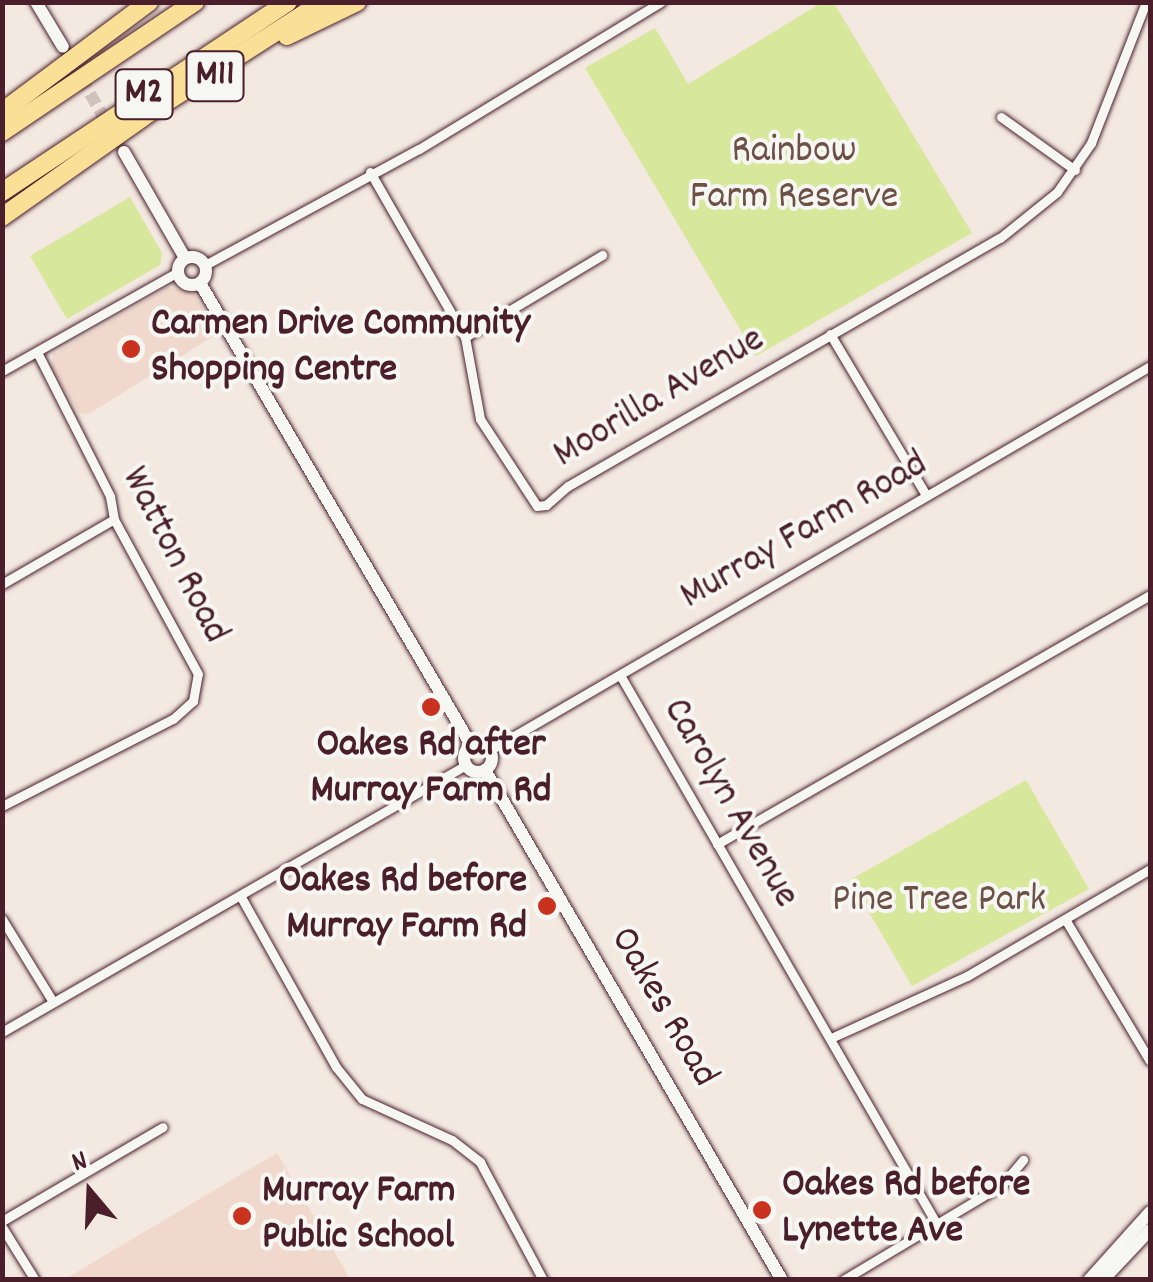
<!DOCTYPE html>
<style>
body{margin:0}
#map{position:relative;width:1153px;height:1282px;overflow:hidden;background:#f3e9e1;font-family:Dekko,sans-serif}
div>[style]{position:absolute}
.built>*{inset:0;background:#f0d9cc}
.green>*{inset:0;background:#d7e79b}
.secondary-tunnel>*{height:12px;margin-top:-6px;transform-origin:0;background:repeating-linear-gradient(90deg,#d1c1bd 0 12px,transparent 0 18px)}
.roads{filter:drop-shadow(0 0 2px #4a1f2b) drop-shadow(0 0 2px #4a1f2b)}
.street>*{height:9px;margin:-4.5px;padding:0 4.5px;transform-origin:4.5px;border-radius:4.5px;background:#f6f6f2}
.secondary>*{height:12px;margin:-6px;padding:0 6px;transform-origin:6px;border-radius:6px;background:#f6f6f2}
.secondary>.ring{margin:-6px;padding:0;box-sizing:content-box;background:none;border:12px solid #f6f6f2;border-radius:50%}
.highway>*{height:18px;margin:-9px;padding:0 9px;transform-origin:9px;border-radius:9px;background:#fadf96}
.dots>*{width:28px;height:28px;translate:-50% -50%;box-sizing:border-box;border:5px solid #f6f6f2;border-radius:50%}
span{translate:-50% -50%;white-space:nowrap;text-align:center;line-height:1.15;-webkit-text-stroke:8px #f6f6f2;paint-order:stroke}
.shield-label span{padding:2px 8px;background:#f6f6f2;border:2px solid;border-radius:8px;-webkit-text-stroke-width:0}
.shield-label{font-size:38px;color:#4a1f2b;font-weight:700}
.park-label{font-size:40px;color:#6d5147}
.poi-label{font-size:40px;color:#4a1f2b;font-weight:700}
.left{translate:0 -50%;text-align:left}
.right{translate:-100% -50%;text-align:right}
.street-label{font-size:40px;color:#4a1f2b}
.frame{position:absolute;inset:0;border:5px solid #4a1f2b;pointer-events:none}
.north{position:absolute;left:40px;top:1142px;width:100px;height:100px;-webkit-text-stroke:8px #f6f6f2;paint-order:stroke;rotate:341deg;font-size:28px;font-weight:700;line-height:40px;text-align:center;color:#4a1f2b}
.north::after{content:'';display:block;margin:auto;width:35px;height:45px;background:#4a1f2b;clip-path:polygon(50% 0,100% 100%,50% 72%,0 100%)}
</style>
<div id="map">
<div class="built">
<i style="clip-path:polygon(168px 287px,194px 293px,217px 334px,89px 414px,79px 413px,52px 369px,53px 354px)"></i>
<i style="clip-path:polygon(277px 1153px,350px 1279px,65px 1279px)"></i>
</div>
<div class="green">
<i style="clip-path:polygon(821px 3px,834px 3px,972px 233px,756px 356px,585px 68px,655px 28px,688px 84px)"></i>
<i style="clip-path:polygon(130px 197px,162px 253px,160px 265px,67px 319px,30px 256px)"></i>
<i style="clip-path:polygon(1026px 780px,1089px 889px,912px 986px,850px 880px)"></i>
</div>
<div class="secondary-tunnel">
<i style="left:63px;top:47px;width:94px;rotate:59.9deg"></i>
</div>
<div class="roads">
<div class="street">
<i style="left:1001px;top:117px;width:91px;rotate:35.6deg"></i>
<i style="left:370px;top:172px;width:190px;rotate:60.1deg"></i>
<i style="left:465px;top:337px;width:83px;rotate:79.6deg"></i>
<i style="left:480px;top:419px;width:104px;rotate:56.8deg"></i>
<i style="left:537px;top:506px;width:9px;rotate:-6deg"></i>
<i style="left:546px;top:505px;width:29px;rotate:-41deg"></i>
<i style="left:568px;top:486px;width:498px;rotate:-29.9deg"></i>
<i style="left:1000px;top:238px;width:73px;rotate:-38.9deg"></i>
<i style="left:1057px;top:192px;width:60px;rotate:-55.2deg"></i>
<i style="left:1091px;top:143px;width:151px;rotate:-68.7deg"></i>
<i style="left:205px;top:265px;width:243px;rotate:-28.5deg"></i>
<i style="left:419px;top:149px;width:283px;rotate:-31.3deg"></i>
<i style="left:830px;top:334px;width:187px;rotate:59.2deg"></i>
<i style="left:465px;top:337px;width:160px;rotate:-30.9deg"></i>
<i style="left:2px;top:371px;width:202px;rotate:-29.4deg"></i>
<i style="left:2px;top:584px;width:129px;rotate:-30.1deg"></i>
<i style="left:620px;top:675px;width:633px;rotate:60.03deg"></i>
<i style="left:490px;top:750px;width:764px;rotate:-30.19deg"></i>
<i style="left:2px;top:806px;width:192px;rotate:-27deg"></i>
<i style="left:173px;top:719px;width:27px;rotate:-42deg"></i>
<i style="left:193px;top:701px;width:27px;rotate:-80deg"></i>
<i style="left:198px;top:674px;width:176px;rotate:-118.5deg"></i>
<i style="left:114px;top:519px;width:23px;rotate:-100deg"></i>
<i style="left:110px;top:496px;width:161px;rotate:-116.9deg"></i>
<i style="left:717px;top:844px;width:499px;rotate:-29.9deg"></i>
<i style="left:241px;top:897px;width:195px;rotate:60.8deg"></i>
<i style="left:336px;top:1067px;width:41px;rotate:50.9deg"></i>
<i style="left:362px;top:1099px;width:99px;rotate:24.5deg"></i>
<i style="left:452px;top:1140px;width:36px;rotate:38deg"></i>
<i style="left:480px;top:1162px;width:134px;rotate:61.9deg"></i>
<i style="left:2px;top:919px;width:97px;rotate:58.4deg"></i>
<i style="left:1065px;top:919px;width:165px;rotate:59.1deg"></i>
<i style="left:2px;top:1032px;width:535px;rotate:-29.92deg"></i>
<i style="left:831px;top:1038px;width:149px;rotate:-24.5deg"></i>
<i style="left:967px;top:976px;width:212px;rotate:-30.3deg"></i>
<i style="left:2px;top:1221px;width:186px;rotate:-30.3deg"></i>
<i style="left:2px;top:1227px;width:62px;rotate:58.1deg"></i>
<i style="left:843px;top:1280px;width:185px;rotate:-30.9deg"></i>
<i style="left:1002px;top:1185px;width:33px;rotate:-50deg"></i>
</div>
<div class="secondary">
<i style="left:36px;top:2px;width:52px;rotate:59deg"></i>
<i style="left:124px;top:152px;width:122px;rotate:60.1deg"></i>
<i class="ring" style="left:178px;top:257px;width:16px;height:16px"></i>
<i style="left:200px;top:283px;width:536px;rotate:59.6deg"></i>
<i class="ring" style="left:464px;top:744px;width:16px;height:16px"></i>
<i style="left:485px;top:770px;width:590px;rotate:59.79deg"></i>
<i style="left:1089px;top:1280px;width:91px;rotate:-48.1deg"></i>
<i style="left:1103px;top:1280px;width:69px;rotate:-46.8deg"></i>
</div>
<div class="highway">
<i style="left:287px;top:36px;width:78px;rotate:-25.9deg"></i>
<i style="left:2px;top:112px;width:184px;rotate:-36.8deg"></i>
<i style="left:2px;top:132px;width:233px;rotate:-34deg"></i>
<i style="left:2px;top:192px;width:343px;rotate:-33.6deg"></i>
<i style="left:2px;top:217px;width:173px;rotate:-35.3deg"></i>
<i style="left:143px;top:117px;width:214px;rotate:-32.6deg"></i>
</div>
</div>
<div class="dots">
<i style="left:131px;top:349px;background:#c8321e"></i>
<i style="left:431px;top:707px;background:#c8321e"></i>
<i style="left:547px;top:906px;background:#c8321e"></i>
<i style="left:762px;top:1210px;background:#c8321e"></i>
<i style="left:242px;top:1216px;background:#c8321e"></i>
</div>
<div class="shield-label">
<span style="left:215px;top:76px">M11</span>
<span style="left:144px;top:94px">M2</span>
</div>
<div class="park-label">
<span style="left:794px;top:176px">Rainbow<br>Farm Reserve</span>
<span style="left:939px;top:902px">Pine Tree Park</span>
</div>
<div class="poi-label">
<span class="left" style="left:151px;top:349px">Carmen Drive Community<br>Shopping Centre</span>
<span style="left:431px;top:770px">Oakes Rd after<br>Murray Farm Rd</span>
<span class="right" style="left:527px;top:906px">Oakes Rd before<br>Murray Farm Rd</span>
<span class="left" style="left:782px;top:1210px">Oakes Rd before<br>Lynette Ave</span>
<span class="left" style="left:262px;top:1216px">Murray Farm<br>Public School</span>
</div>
<div class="street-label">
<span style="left:660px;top:399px;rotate:-31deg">Moorilla Avenue</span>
<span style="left:805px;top:532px;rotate:-30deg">Murray Farm Road</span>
<span style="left:173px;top:556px;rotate:63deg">Watton Road</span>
<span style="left:729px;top:804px;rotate:60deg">Carolyn Avenue</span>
<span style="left:662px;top:1008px;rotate:60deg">Oakes Road</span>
</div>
<div class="frame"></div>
<div class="north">N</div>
</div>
